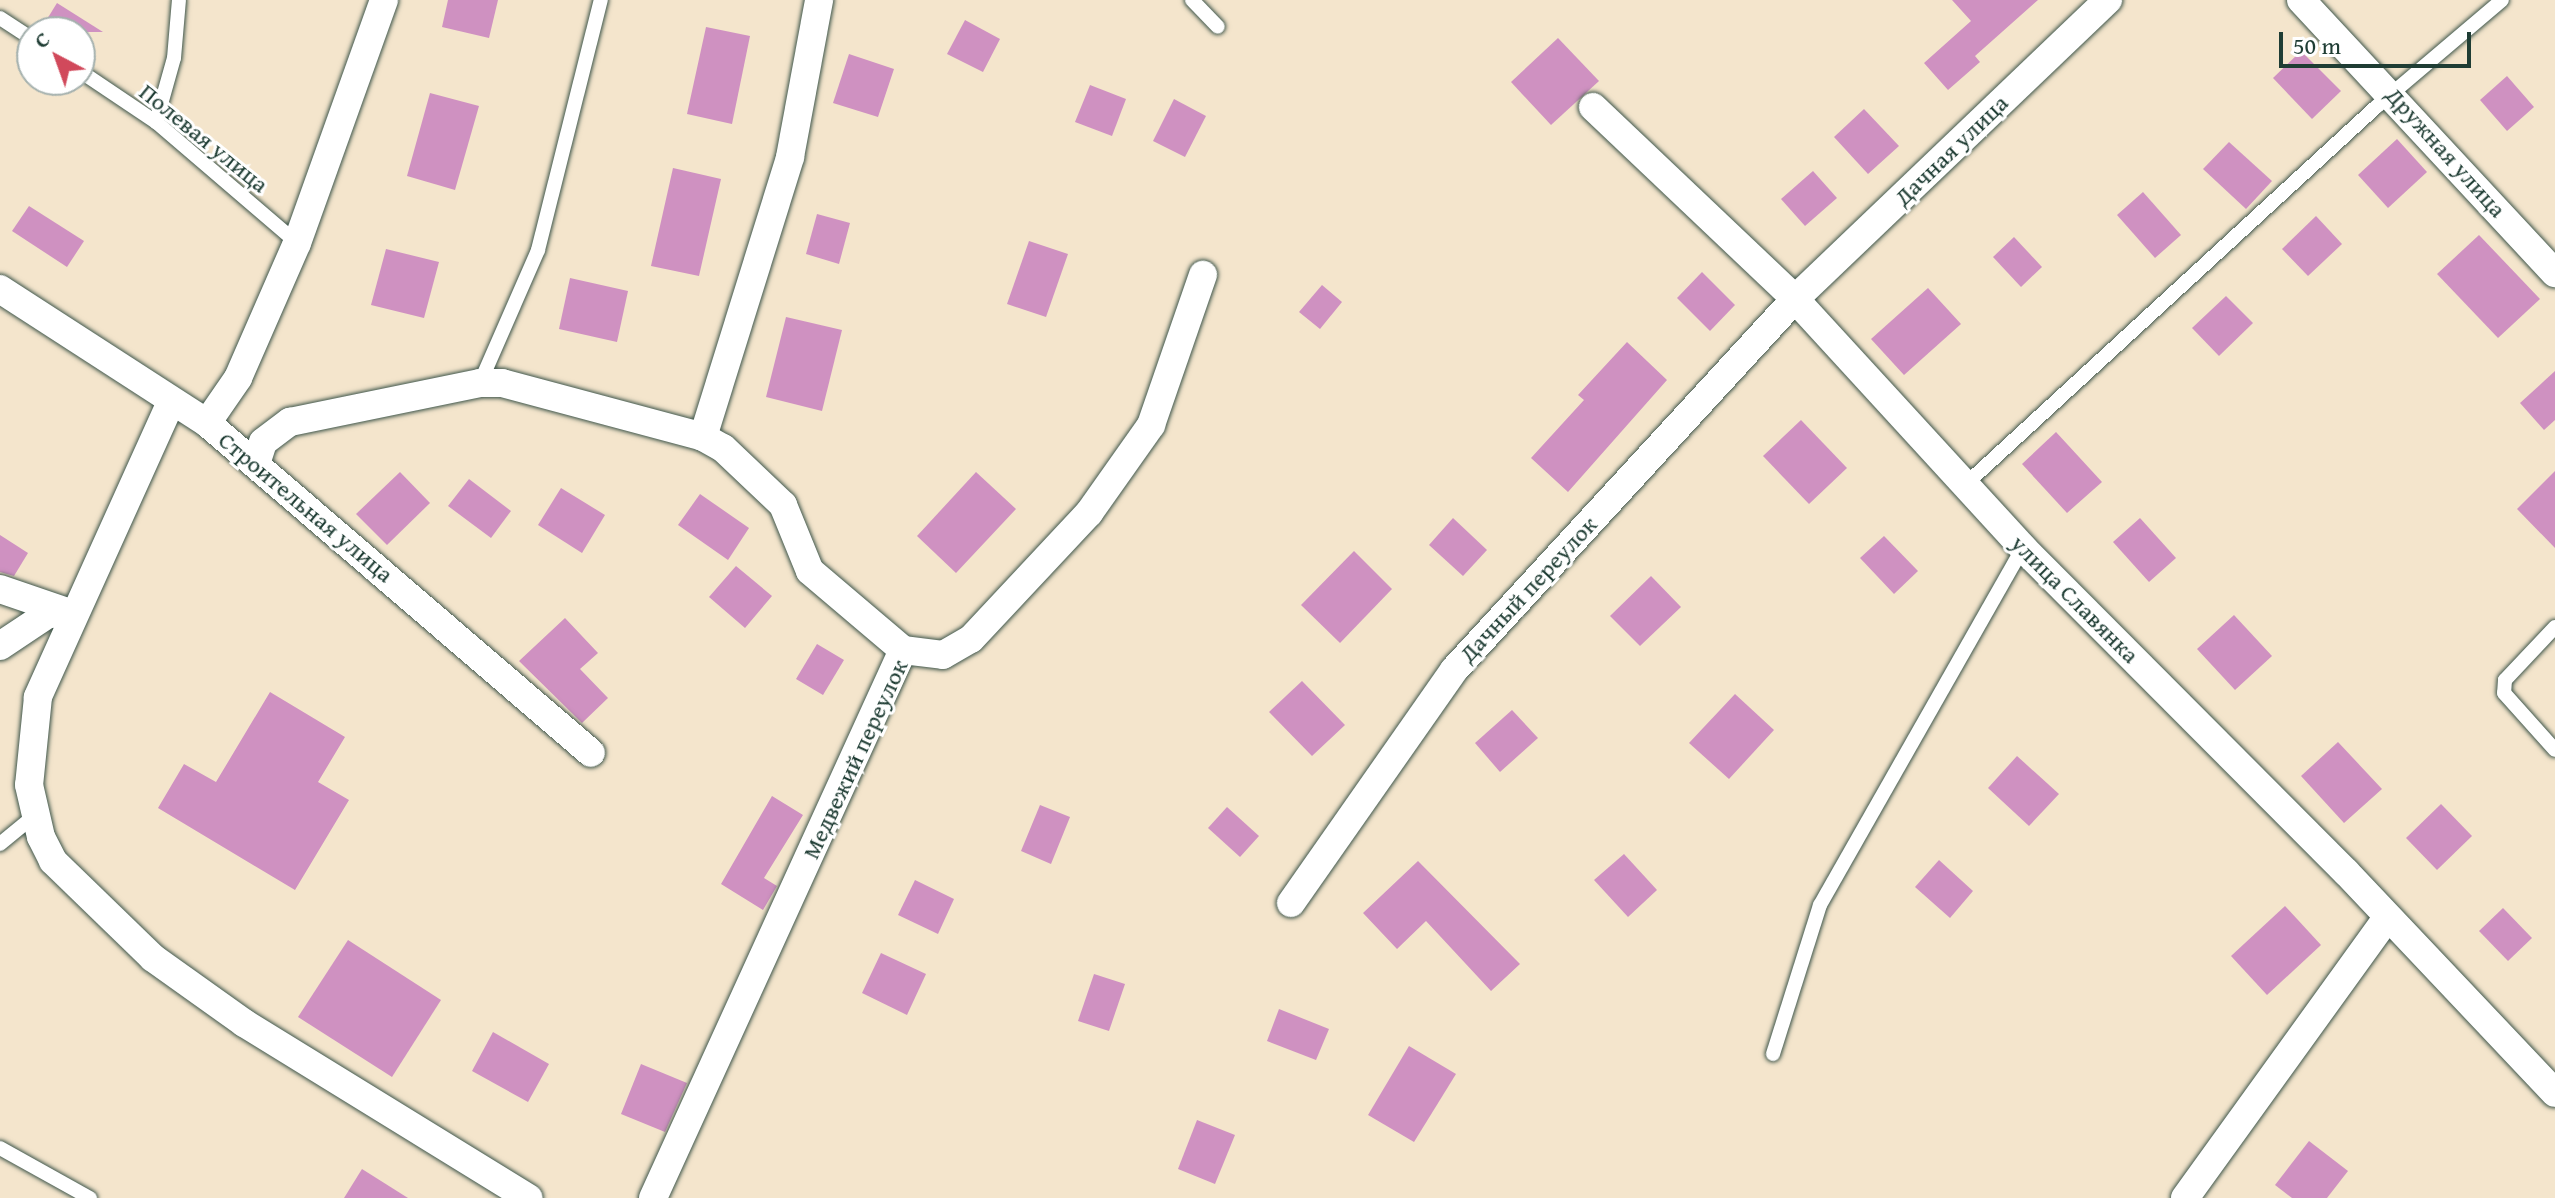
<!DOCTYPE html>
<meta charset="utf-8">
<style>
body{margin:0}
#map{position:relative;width:2555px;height:1198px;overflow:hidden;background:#f4e5cc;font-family:"Gentium Book Plus",serif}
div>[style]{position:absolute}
.building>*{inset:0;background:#cf91c1}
.roads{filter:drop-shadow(0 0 2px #3f564b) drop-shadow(0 0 2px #3f564b)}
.lane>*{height:14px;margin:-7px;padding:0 7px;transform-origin:7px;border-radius:7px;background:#fff}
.street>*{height:28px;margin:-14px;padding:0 14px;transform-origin:14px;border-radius:14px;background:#fff}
span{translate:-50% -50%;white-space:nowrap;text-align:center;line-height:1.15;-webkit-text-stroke:6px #fff;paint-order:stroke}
.street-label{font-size:24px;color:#1f3d34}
.north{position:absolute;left:16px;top:16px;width:80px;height:80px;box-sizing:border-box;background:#fff;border:2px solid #a5b1ae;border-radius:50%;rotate:319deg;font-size:22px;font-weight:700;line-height:32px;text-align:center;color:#1f3d34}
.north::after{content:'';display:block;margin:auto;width:28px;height:36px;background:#d1495b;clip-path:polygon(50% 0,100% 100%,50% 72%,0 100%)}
.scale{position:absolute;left:2279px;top:32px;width:192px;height:36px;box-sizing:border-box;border:4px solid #1f3d34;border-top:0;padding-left:10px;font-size:24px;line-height:28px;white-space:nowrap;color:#1f3d34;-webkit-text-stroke:6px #fff;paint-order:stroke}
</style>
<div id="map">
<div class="building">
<i style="clip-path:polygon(448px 0,498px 0,489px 38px,442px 27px)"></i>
<i style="clip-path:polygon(1952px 0,2038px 0,1975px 56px,1980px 62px,1948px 90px,1924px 63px,1971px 21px)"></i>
<i style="clip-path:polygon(57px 3px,103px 32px,39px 32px)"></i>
<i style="clip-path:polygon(965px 20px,1000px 39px,983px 72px,947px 54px)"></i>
<i style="clip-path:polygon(706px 27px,750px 36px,732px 124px,687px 114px)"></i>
<i style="clip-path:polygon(1558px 38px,1599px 81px,1551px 125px,1511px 82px)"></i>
<i style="clip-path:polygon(2301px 51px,2341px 91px,2312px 119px,2273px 78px)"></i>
<i style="clip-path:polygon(849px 54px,894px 69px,878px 117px,833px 103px)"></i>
<i style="clip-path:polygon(2507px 76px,2534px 107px,2507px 131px,2480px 100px)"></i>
<i style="clip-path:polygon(1090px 85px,1126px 99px,1112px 136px,1075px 122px)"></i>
<i style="clip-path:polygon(430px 93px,479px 106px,455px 190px,407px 176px)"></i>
<i style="clip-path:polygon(1174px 99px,1206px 116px,1185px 157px,1153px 141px)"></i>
<i style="clip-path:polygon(1864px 109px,1899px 146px,1868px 174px,1834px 137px)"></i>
<i style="clip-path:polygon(2397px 139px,2427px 172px,2388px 208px,2358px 175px)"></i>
<i style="clip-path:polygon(2229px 142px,2272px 181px,2246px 209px,2203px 169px)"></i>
<i style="clip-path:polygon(673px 168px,721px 179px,699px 276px,651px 266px)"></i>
<i style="clip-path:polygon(1813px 171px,1837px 198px,1805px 226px,1781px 199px)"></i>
<i style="clip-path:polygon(2143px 192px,2181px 235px,2155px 258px,2117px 215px)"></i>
<i style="clip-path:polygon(29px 206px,84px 241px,67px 267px,12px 231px)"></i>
<i style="clip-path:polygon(817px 214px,850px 223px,839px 264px,806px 254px)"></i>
<i style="clip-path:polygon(2316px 216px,2342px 244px,2308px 276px,2282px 249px)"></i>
<i style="clip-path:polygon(2479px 235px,2540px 299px,2498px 338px,2437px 274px)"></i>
<i style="clip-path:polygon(2014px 237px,2042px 267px,2021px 287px,1993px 257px)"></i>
<i style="clip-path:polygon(1029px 241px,1068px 254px,1046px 317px,1007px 304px)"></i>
<i style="clip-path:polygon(386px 249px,439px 262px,424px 318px,371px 305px)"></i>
<i style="clip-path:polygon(1702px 272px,1735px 305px,1710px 331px,1677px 298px)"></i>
<i style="clip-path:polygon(570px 278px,628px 291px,617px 342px,559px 329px)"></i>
<i style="clip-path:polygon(1322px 285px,1342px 302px,1320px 329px,1299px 312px)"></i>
<i style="clip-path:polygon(1928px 288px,1961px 324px,1904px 375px,1871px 339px)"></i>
<i style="clip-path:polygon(2226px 296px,2253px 323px,2219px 356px,2192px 328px)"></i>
<i style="clip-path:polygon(786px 317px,842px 330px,822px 411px,766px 397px)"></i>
<i style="clip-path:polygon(1627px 342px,1667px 380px,1568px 492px,1531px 458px,1584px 400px,1578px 395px)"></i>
<i style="clip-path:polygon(2555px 371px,2555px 420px,2544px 430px,2520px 403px)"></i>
<i style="clip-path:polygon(1801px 420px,1847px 468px,1809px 504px,1763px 456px)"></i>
<i style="clip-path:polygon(2056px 432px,2102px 482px,2067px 513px,2022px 464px)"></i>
<i style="clip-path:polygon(2555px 471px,2555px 548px,2517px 509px)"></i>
<i style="clip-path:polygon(400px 472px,430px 503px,387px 545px,356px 514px)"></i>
<i style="clip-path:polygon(976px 472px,1016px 509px,956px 573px,917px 536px)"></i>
<i style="clip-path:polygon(469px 479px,511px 511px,491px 538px,448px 506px)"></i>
<i style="clip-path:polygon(561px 488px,605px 515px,582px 553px,538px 525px)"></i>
<i style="clip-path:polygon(700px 494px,749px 528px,728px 560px,678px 525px)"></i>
<i style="clip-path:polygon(1453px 518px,1487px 550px,1463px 576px,1429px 545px)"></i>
<i style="clip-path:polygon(2140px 518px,2176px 558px,2149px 582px,2113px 542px)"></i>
<i style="clip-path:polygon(0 535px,28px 553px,14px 576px,0 572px)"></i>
<i style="clip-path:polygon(1884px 536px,1918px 571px,1894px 594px,1860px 558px)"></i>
<i style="clip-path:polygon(1354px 551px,1392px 589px,1340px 643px,1301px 605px)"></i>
<i style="clip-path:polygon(736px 566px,772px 596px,745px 628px,709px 597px)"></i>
<i style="clip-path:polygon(1651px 576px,1681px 607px,1640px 646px,1610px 616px)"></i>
<i style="clip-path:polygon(2234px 615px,2272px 656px,2235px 690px,2197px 649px)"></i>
<i style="clip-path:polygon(565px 618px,598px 653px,580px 669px,608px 698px,582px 723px,519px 661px)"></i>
<i style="clip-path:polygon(817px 644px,844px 660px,823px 695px,796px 679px)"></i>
<i style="clip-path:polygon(1302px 681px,1345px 725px,1312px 756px,1269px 712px)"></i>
<i style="clip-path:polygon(270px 692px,345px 737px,318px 782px,349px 800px,295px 890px,158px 808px,184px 764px,216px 782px)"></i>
<i style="clip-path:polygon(1735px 694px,1774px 730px,1729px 779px,1689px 743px)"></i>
<i style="clip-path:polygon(1512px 710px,1538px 738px,1500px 772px,1475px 743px)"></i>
<i style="clip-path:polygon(2338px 742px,2382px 789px,2344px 823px,2301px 776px)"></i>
<i style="clip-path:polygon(2017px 756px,2059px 794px,2029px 826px,1988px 788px)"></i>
<i style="clip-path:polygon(772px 796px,803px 815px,764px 878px,777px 886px,763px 910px,721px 884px)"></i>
<i style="clip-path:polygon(2441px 804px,2472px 836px,2437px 870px,2406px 838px)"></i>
<i style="clip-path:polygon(1040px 805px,1070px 817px,1051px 864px,1021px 851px)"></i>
<i style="clip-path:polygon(1227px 807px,1259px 836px,1240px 857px,1208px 828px)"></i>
<i style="clip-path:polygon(1624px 854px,1657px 890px,1628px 917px,1594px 880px)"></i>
<i style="clip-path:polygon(1939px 860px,1973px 891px,1950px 918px,1915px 887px)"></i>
<i style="clip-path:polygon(1418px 861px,1520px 964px,1491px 991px,1426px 921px,1397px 949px,1363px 913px)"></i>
<i style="clip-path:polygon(915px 880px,954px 899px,938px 934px,898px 915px)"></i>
<i style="clip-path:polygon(2285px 906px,2321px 945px,2267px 995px,2231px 956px)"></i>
<i style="clip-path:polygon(2503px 908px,2532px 938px,2508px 961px,2479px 931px)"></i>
<i style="clip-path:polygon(348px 940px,441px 1000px,392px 1077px,298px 1017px)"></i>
<i style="clip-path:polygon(881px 953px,926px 974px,907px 1015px,862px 993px)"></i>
<i style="clip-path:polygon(1094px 974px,1125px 984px,1109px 1031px,1078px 1021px)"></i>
<i style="clip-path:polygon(1279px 1009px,1329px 1029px,1316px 1060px,1267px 1041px)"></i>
<i style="clip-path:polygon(493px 1032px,549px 1064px,528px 1102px,472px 1071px)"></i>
<i style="clip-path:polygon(1409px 1046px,1456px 1074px,1414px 1142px,1368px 1115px)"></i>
<i style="clip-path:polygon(641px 1064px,687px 1083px,665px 1132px,621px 1114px)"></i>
<i style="clip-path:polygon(1197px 1120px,1235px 1135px,1215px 1184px,1178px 1169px)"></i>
<i style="clip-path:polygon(2309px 1141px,2348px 1171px,2327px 1198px,2292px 1198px,2275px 1185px)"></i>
<i style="clip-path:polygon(362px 1169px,408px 1198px,344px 1198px)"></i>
</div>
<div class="roads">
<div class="lane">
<i style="left:1192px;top:0;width:37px;rotate:46deg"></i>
<i style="left:0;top:18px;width:38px;rotate:33deg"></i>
<i style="left:80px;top:71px;width:92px;rotate:33.9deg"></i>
<i style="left:156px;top:122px;width:186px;rotate:40.6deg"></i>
<i style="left:156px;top:122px;width:66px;rotate:-74.3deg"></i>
<i style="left:174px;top:58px;width:58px;rotate:-85.1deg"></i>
<i style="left:480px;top:383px;width:145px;rotate:-66.4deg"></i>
<i style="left:538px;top:250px;width:258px;rotate:-75.9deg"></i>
<i style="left:1966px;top:484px;width:557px;rotate:-42.6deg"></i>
<i style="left:2376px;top:107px;width:165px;rotate:-40.3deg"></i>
<i style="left:2555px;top:627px;width:73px;rotate:133.3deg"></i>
<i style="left:2505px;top:680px;width:13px;rotate:94deg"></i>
<i style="left:2504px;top:693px;width:76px;rotate:48.2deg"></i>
<i style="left:0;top:844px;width:44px;rotate:-39.5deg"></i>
<i style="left:1773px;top:1054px;width:156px;rotate:-72.5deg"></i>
<i style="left:1820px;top:905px;width:411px;rotate:-60.4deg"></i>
<i style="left:0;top:1148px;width:103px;rotate:29.1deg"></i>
</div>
<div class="street">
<i style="left:2301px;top:0;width:373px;rotate:47.1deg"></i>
<i style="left:1593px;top:107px;width:279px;rotate:43.5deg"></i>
<i style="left:1795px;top:299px;width:338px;rotate:47.5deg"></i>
<i style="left:2023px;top:548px;width:457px;rotate:45.1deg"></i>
<i style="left:2346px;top:872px;width:304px;rotate:46.6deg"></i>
<i style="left:0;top:289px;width:247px;rotate:32.9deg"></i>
<i style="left:207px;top:423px;width:506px;rotate:40.67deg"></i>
<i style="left:171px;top:402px;width:324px;rotate:114.3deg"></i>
<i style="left:38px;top:697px;width:88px;rotate:95.8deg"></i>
<i style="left:29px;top:785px;width:53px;rotate:77deg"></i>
<i style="left:41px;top:837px;width:27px;rotate:63deg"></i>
<i style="left:53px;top:861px;width:139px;rotate:44.1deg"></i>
<i style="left:153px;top:958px;width:112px;rotate:35.5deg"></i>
<i style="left:244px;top:1023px;width:334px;rotate:31.6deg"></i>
<i style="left:207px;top:423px;width:55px;rotate:-55.4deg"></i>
<i style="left:238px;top:378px;width:147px;rotate:-66.4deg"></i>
<i style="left:297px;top:243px;width:258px;rotate:-70.3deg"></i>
<i style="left:703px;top:437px;width:293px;rotate:-72.7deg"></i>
<i style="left:790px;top:157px;width:160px;rotate:-79.5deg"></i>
<i style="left:256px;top:464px;width:23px;rotate:-72deg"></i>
<i style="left:263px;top:442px;width:34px;rotate:-37deg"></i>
<i style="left:290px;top:422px;width:194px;rotate:-11.6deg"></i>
<i style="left:480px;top:383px;width:22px"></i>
<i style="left:502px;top:383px;width:208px;rotate:15deg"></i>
<i style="left:703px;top:437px;width:23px;rotate:29deg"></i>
<i style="left:723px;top:448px;width:83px;rotate:43.5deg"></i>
<i style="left:783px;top:505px;width:71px;rotate:67.8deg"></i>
<i style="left:810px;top:571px;width:122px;rotate:40.3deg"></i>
<i style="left:0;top:589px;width:71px;rotate:18.9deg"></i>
<i style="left:0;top:646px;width:58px;rotate:-33.7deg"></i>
<i style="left:48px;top:614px;width:23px;rotate:-2deg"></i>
<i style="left:1291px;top:903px;width:284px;rotate:-55deg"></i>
<i style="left:1454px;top:670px;width:504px;rotate:-47.41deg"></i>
<i style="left:1795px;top:299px;width:433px;rotate:-43.7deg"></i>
<i style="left:653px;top:1198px;width:602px;rotate:-65.48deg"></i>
<i style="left:903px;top:650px;width:40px;rotate:7.1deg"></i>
<i style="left:943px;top:655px;width:32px;rotate:-30deg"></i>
<i style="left:971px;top:639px;width:173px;rotate:-46.9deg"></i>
<i style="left:1089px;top:513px;width:108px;rotate:-54.8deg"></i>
<i style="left:1151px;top:425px;width:159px;rotate:-70.9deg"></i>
<i style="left:2185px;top:1198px;width:344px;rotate:-54.2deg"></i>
</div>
</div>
<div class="street-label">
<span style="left:204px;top:138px;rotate:39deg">Полевая улица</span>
<span style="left:1951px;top:150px;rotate:-44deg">Дачная улица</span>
<span style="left:2446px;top:152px;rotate:48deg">Дружная улица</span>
<span style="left:306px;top:507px;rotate:40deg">Строительная улица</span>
<span style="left:1528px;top:589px;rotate:-47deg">Дачный переулок</span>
<span style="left:2075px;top:599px;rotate:45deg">улица Славянка</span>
<span style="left:855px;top:759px;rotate:-65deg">Медвежий переулок</span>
</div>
<div class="north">С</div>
<div class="scale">50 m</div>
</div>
